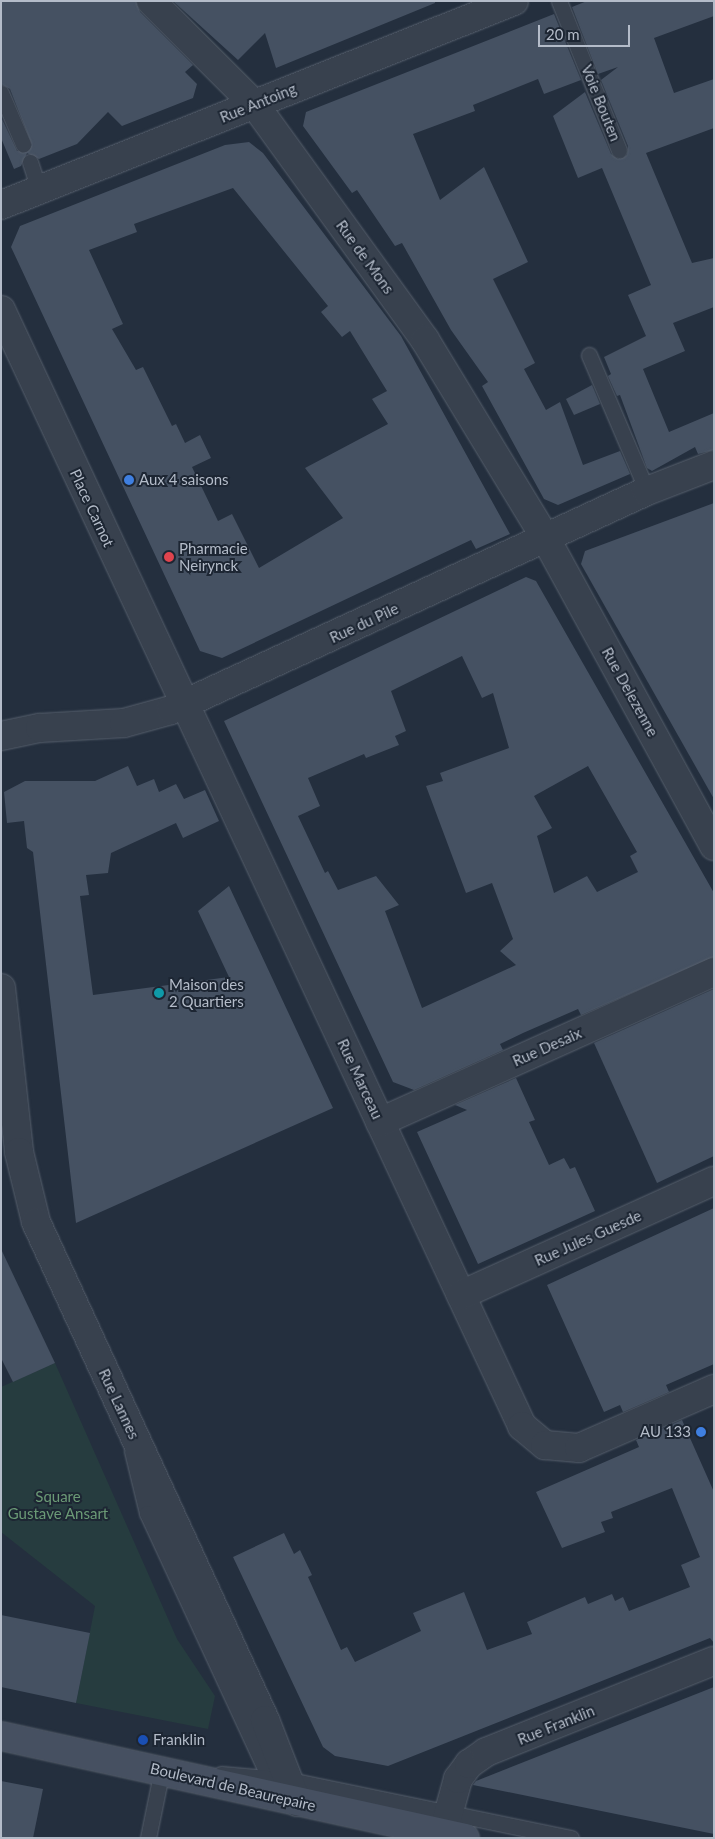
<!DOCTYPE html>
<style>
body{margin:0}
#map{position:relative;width:715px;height:1839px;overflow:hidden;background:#242f3e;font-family:Lato,sans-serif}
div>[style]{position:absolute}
.green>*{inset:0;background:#263c3f}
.building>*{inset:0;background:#455162}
.roads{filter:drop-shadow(0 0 1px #565f6c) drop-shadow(0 0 1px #565f6c)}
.service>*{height:15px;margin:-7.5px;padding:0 7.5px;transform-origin:7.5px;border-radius:7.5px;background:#38414e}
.minor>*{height:28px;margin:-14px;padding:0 14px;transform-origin:14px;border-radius:14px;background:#38414e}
.tertiary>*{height:28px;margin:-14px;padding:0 14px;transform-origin:14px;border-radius:14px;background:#38414e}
.secondary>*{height:28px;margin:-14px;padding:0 14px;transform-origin:14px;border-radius:14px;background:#465061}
.dots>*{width:14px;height:14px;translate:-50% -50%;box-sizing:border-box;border:2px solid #1d2633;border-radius:50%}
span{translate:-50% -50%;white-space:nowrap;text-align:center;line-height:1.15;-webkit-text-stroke:4px #1d2633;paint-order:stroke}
.street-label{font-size:15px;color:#b4bcc9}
.poi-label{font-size:15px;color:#b4bcc9}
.left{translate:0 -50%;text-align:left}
.right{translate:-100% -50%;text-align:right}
.park-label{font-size:15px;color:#6b9a76}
.frame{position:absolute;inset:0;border:2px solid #b4bcc9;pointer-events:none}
.scale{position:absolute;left:538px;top:25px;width:92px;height:22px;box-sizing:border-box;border:2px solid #b4bcc9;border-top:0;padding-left:6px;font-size:15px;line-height:18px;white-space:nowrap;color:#b4bcc9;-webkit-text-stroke:4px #1d2633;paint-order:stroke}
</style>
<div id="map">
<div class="green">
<i style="clip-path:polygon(55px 1363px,177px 1639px,215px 1696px,208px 1729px,76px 1703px,95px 1606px,1px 1532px,1px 1387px)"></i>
</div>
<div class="building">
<i style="clip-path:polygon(1px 1px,136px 1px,140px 12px,193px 65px,185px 72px,197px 84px,193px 98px,122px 126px,108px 112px,77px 144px,39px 159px,27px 153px,21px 166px,14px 169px,1px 138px,1px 117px,17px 151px,27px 152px,32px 145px,10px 89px,1px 84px)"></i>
<i style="clip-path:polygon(173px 1px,435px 1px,435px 3px,276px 68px,265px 33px,238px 60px)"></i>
<i style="clip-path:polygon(587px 1px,714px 1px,714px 16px,654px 38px,674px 93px,714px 79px,714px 128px,646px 153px,692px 263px,714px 258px,714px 307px,673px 323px,685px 351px,643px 369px,669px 432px,714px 413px,714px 450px,698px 454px,695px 447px,652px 471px,647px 468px,620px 395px,617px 396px,608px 376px,611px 374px,604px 357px,646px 336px,628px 295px,651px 285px,602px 168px,578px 178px,553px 116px,585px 92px,611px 154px,618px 159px,627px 155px,628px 146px,601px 80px,618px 67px,598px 74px,572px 7px)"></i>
<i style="clip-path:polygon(554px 14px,581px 80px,544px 94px,538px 79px,473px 105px,475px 111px,413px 134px,440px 200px,484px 167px,528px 262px,493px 279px,535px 363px,524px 369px,546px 410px,560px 402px,583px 465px,620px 451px,630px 474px,558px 505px,544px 499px,482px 386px,488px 382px,451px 330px,402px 243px,395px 246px,357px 190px,352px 193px,303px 126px,306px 112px)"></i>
<i style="clip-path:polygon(evenodd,249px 142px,263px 153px,401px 336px,510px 534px,476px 549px,471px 540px,222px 658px,200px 651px,11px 247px,20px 226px,225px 145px,249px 142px,233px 188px,328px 306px,321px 312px,342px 337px,350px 331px,387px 391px,372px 399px,388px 424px,305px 468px,343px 518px,259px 568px,232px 514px,218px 521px,192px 467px,211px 458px,200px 435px,185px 443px,176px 424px,172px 426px,143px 367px,136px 370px,112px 329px,123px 324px,89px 250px,137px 232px,134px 224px,233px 188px)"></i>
<i style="clip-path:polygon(592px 385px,600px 404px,574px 415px,566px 399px)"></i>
<i style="clip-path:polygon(714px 503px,714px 799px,581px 564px,585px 551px)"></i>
<i style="clip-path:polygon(evenodd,526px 577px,536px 581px,714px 893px,714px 957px,581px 1015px,578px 1009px,523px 1033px,500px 1044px,503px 1050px,414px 1090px,393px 1082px,224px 721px,526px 577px,462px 656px,482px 698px,493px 693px,509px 748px,440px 773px,443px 781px,426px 786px,466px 893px,492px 883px,513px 939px,500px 951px,516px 965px,422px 1008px,385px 911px,399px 905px,376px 876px,338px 890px,328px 871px,325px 873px,298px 816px,320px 806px,308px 778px,364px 754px,366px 758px,399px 745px,395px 736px,406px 731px,391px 691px,462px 656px,526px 577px,588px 766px,637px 852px,630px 856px,638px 872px,597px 892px,587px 876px,554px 893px,537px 836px,552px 828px,534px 796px,588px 766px)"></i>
<i style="clip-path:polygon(128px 766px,137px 786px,154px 779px,159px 792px,176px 784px,184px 799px,205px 790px,219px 821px,183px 838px,176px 823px,111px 853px,108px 873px,86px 875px,89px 895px,80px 896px,93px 995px,229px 977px,198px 911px,229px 886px,333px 1108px,76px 1223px,33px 852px,27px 848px,24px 821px,7px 823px,4px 792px,25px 781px,95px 781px)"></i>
<i style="clip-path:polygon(714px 989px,714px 1156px,657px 1183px,594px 1043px)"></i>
<i style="clip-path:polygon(516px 1078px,535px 1120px,529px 1122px,549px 1165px,564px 1158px,570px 1169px,575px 1167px,595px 1211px,478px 1264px,417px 1132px,467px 1110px,455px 1105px)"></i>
<i style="clip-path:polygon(714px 1208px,714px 1364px,666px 1385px,669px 1392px,623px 1412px,620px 1405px,604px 1412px,547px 1285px)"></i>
<i style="clip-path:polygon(1px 1249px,55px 1363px,13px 1382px,1px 1358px)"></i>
<i style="clip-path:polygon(682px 1420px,714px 1492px,714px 1643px,710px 1638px,388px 1766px,335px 1756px,323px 1747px,233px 1557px,284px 1533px,294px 1554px,300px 1550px,312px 1575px,308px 1577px,341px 1650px,347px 1647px,355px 1662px,421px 1631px,413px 1613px,464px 1592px,487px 1650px,532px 1634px,527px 1622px,585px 1597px,588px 1604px,612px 1594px,615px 1601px,623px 1597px,629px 1611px,690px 1587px,681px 1565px,700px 1557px,672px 1488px,611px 1512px,613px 1518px,601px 1522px,605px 1532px,562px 1548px,536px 1492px,639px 1447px,636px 1440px)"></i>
<i style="clip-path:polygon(1px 1615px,90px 1633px,76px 1703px,1px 1687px)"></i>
<i style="clip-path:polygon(714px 1687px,714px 1834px,473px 1785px,476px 1781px)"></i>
<i style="clip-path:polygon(1px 1781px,43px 1789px,33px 1838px,1px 1838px)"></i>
</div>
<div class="roads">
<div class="service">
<i style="left:559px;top:1px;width:161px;rotate:68.1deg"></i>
<i style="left:1px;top:93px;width:56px;rotate:66.7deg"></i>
<i style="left:30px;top:162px;width:29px;rotate:72deg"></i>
<i style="left:589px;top:355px;width:148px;rotate:66.9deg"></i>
<i style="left:132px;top:1451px;width:64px;rotate:76.4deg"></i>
<i style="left:147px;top:1513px;width:298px;rotate:65.2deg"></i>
<i style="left:221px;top:1774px;width:69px;rotate:5deg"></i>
<i style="left:290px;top:1780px;width:287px;rotate:11.7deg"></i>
<i style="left:148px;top:1838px;width:70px;rotate:-78.5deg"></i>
<i style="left:162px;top:1769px;width:4px;rotate:14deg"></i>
</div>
<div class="minor">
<i style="left:151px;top:1px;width:147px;rotate:45deg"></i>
<i style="left:255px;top:105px;width:290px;rotate:54.1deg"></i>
<i style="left:425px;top:340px;width:233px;rotate:58.7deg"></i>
<i style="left:546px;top:539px;width:350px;rotate:61.3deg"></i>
<i style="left:1px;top:205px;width:552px;rotate:-21.69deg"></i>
<i style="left:1px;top:310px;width:1232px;rotate:64.97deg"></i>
<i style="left:522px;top:1426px;width:30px;rotate:40deg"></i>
<i style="left:545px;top:1445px;width:34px;rotate:5deg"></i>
<i style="left:579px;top:1448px;width:147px;rotate:-23.6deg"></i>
<i style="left:1px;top:736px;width:40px;rotate:-12deg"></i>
<i style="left:40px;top:728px;width:84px;rotate:-3.4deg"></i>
<i style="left:124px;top:723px;width:49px;rotate:-15.5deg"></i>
<i style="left:171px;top:710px;width:524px;rotate:-24.71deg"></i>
<i style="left:647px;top:491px;width:72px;rotate:-21.2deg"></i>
<i style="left:380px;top:1122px;width:366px;rotate:-24.2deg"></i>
<i style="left:461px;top:1295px;width:277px;rotate:-24.3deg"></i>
<i style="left:443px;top:1833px;width:56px;rotate:-74.5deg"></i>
<i style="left:458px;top:1779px;width:19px;rotate:-54deg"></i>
<i style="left:469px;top:1764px;width:21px;rotate:-35deg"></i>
<i style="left:486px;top:1752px;width:245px;rotate:-21.8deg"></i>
</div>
<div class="tertiary">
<i style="left:1px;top:988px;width:165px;rotate:83.7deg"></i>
<i style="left:19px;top:1152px;width:72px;rotate:76.3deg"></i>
<i style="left:36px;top:1222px;width:548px;rotate:65.31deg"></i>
<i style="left:265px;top:1720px;width:88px;rotate:68.7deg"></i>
</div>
<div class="secondary">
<i style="left:1px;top:1736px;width:475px;rotate:12.4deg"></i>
</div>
</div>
<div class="dots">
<i style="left:129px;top:480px;background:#3f7fe0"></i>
<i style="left:169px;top:557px;background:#e0444e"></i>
<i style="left:159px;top:993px;background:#0f9aa8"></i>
<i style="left:701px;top:1432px;background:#3f7fe0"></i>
<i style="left:143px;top:1740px;background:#1a4fb4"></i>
</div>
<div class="street-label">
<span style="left:258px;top:103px;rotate:-22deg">Rue Antoing</span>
<span style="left:601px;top:103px;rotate:68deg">Voie Bouten</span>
<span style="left:365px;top:257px;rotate:54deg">Rue de Mons</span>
<span style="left:92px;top:508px;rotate:65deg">Place Carnot</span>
<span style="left:364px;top:623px;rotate:-25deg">Rue du Pile</span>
<span style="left:630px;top:692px;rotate:61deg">Rue Delezenne</span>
<span style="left:547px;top:1047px;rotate:-24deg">Rue Desaix</span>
<span style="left:360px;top:1079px;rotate:65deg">Rue Marceau</span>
<span style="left:588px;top:1238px;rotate:-24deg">Rue Jules Guesde</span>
<span style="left:119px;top:1404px;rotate:65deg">Rue Lannes</span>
<span style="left:556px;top:1725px;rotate:-22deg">Rue Franklin</span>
<span style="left:233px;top:1787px;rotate:13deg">Boulevard de Beaurepaire</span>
</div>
<div class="poi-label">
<span class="left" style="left:139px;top:480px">Aux 4 saisons</span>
<span class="left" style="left:179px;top:557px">Pharmacie<br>Neirynck</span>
<span class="left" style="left:169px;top:993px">Maison des<br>2 Quartiers</span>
<span class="right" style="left:691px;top:1432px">AU 133</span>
<span class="left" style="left:153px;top:1740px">Franklin</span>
</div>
<div class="park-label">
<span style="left:58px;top:1505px">Square<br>Gustave Ansart</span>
</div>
<div class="frame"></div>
<div class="scale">20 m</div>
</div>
